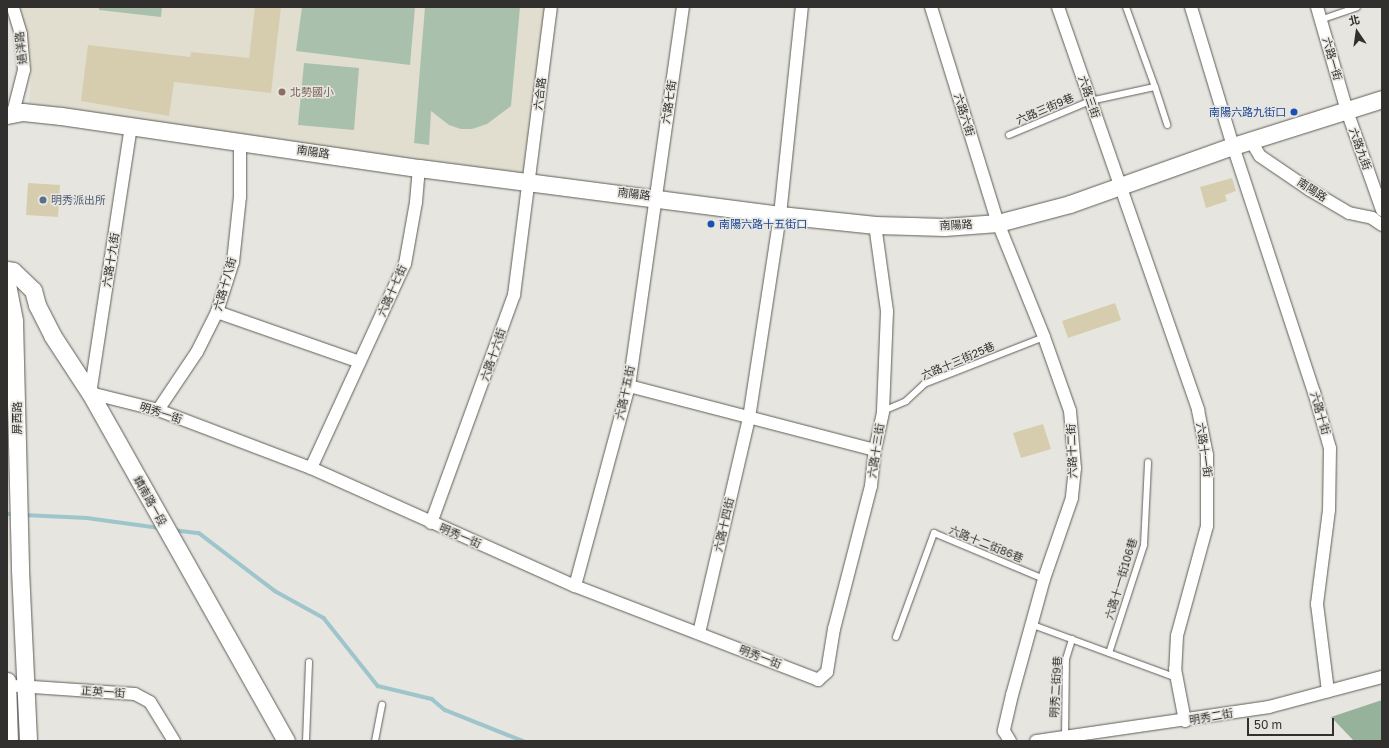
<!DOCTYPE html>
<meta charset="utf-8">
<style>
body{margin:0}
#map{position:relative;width:1389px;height:748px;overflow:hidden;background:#e7e5df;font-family:"Golos Text","Noto Sans TC",sans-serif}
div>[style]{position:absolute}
.built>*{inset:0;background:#e1ddcf}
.green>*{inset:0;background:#a9c1ac}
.forest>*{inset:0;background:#97b29b}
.stream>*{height:3.5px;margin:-1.75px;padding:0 1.75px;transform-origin:1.75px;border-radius:1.75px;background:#9ec5cb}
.building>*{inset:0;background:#d6cdae}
.roads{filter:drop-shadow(0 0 1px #5e5d57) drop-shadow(0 0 1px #5e5d57)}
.lane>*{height:6px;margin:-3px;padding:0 3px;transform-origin:3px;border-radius:3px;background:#fff}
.street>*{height:12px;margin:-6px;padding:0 6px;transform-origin:6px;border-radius:6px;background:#fff}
.secondary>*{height:17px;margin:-8.5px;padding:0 8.5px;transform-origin:8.5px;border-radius:8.5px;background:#fff}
.dots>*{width:11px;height:11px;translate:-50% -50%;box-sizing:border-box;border:2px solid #e7e5df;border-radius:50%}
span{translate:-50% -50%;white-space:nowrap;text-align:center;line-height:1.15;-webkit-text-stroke:3px #e7e5df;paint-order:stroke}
.street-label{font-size:11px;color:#31302e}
.education-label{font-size:11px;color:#785e54}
.left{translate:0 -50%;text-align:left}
.transit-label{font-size:11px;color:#164399}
.right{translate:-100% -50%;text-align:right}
.service-label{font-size:11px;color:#4e5e75}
.frame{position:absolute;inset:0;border:8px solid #31302e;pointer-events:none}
.north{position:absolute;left:1337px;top:12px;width:40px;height:40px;-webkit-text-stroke:3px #e7e5df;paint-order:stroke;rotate:347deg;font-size:11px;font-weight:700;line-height:16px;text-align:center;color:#31302e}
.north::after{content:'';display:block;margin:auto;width:14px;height:18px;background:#31302e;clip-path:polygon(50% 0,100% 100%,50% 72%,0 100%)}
.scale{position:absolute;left:1247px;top:718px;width:87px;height:18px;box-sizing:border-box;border:2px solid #31302e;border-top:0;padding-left:5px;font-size:12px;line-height:14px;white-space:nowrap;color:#31302e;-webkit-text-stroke:3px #e7e5df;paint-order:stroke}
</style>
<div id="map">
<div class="built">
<i style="clip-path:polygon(20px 7px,547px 7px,523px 174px,29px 110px,31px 75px,26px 33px)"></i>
</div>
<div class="green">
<i style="clip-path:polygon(99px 7px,162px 7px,161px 17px,99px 10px)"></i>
<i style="clip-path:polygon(302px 7px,415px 7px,410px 65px,296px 51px)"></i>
<i style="clip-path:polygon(425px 7px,520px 7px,511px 106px,487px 124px,472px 129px,461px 129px,449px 125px,431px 111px,429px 145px,414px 143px)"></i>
<i style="clip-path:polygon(304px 63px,359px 68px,354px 130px,298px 125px)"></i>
</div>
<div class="forest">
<i style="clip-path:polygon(1382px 700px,1382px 741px,1354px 741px,1331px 717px)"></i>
</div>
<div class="stream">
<i style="left:7px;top:514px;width:7px"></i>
<i style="left:24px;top:515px;width:63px;rotate:2.7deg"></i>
<i style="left:87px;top:518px;width:73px;rotate:7.9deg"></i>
<i style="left:173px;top:530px;width:26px;rotate:7deg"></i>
<i style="left:199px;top:533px;width:96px;rotate:37.3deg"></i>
<i style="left:275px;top:591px;width:56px;rotate:28.9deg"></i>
<i style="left:324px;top:618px;width:87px;rotate:51.5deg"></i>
<i style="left:378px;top:686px;width:56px;rotate:13.5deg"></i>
<i style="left:432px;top:699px;width:17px;rotate:40deg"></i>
<i style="left:445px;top:710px;width:84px;rotate:21.7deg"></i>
</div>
<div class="building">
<i style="clip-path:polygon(255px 7px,281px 7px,271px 93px,174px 82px,169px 116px,81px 101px,88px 45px,190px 57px,191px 52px,249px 58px)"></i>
<i style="clip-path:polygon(1232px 178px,1236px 191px,1225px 195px,1227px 201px,1206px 208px,1200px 187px)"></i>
<i style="clip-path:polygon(28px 183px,60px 185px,58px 217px,26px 215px)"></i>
<i style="clip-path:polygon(1115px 303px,1121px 320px,1068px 338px,1062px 321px)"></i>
<i style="clip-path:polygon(1043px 424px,1051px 449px,1021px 458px,1013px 433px)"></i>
</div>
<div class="roads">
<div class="lane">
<i style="left:1126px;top:7px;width:85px;rotate:70.1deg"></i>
<i style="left:1320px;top:20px;width:39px;rotate:-19deg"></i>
<i style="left:1009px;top:135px;width:88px;rotate:-22.8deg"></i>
<i style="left:1090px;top:101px;width:66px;rotate:-12.2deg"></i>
<i style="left:1155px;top:87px;width:40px;rotate:72deg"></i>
<i style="left:883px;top:411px;width:25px;rotate:-23deg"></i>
<i style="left:906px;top:401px;width:25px;rotate:-43deg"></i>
<i style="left:924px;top:384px;width:129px;rotate:-21.4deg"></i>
<i style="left:1033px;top:625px;width:153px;rotate:20.2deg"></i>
<i style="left:896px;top:637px;width:111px;rotate:-69.9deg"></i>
<i style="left:934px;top:533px;width:119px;rotate:22.7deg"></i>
<i style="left:1109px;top:653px;width:114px;rotate:-72deg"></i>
<i style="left:1144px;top:545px;width:83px;rotate:-87.2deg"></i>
<i style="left:1065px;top:737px;width:78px;rotate:-89.3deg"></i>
<i style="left:1066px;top:659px;width:21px;rotate:-73deg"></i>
<i style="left:306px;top:741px;width:79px;rotate:-87.8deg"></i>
<i style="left:375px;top:741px;width:37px;rotate:-79deg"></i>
</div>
<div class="street">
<i style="left:931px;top:7px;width:226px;rotate:72.8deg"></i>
<i style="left:998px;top:223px;width:123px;rotate:68deg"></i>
<i style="left:1044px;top:337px;width:78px;rotate:70.6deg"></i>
<i style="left:1070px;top:411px;width:57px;rotate:85deg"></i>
<i style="left:1075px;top:468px;width:30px;rotate:96deg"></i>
<i style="left:1072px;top:498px;width:86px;rotate:109.1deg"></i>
<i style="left:1044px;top:579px;width:120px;rotate:105.4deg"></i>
<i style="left:1012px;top:695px;width:37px;rotate:103deg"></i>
<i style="left:1004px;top:731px;width:12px;rotate:59deg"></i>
<i style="left:1058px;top:7px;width:427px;rotate:70.8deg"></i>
<i style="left:1198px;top:410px;width:46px;rotate:78.7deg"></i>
<i style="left:1207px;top:455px;width:71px;rotate:90deg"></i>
<i style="left:1207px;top:526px;width:114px;rotate:105.3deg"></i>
<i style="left:1177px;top:636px;width:33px;rotate:93deg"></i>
<i style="left:1175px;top:669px;width:53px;rotate:79.1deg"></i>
<i style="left:1191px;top:7px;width:145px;rotate:73.2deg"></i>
<i style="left:1233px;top:146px;width:259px;rotate:71.8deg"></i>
<i style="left:1314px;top:392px;width:58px;rotate:74.1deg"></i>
<i style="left:1330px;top:448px;width:62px;rotate:90.9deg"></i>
<i style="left:1329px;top:510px;width:95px;rotate:97.3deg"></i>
<i style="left:1317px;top:604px;width:88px;rotate:82.8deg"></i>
<i style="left:1317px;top:7px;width:108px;rotate:73.9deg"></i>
<i style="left:1347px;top:111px;width:105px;rotate:70.5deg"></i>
<i style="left:13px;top:113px;width:44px;rotate:-75.7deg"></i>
<i style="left:24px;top:70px;width:36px;rotate:-95deg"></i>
<i style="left:21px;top:34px;width:28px;rotate:-107deg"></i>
<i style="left:131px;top:126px;width:270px;rotate:98.7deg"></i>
<i style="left:90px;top:393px;width:70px;rotate:14deg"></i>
<i style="left:158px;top:410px;width:164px;rotate:20.8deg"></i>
<i style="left:311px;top:468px;width:289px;rotate:24.1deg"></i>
<i style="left:575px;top:586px;width:261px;rotate:21.1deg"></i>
<i style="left:818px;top:680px;width:12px;rotate:-42deg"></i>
<i style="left:827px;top:672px;width:44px;rotate:-80.8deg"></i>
<i style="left:834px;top:629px;width:148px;rotate:-75.5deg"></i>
<i style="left:871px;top:486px;width:36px;rotate:-84deg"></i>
<i style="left:875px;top:450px;width:40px;rotate:-78deg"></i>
<i style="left:883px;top:411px;width:100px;rotate:-87.7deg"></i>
<i style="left:887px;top:311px;width:87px;rotate:-97.9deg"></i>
<i style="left:1251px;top:141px;width:17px;rotate:59deg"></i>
<i style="left:1260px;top:156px;width:60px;rotate:34.2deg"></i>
<i style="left:1310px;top:190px;width:45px;rotate:30.5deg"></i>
<i style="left:1349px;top:213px;width:24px;rotate:12deg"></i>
<i style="left:1372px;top:218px;width:12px;rotate:35deg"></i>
<i style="left:217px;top:312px;width:151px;rotate:19.3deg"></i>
<i style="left:629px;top:386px;width:254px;rotate:14.6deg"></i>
<i style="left:158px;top:410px;width:70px;rotate:-56.1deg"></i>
<i style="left:197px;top:352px;width:45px;rotate:-63.4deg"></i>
<i style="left:217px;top:312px;width:52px;rotate:-72.3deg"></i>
<i style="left:233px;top:262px;width:65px;rotate:-83.9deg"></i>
<i style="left:240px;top:197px;width:56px;rotate:-90deg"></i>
<i style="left:311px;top:468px;width:225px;rotate:-65.3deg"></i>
<i style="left:405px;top:264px;width:63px;rotate:-79.9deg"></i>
<i style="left:416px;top:202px;width:34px;rotate:-85deg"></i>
<i style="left:431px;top:523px;width:243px;rotate:-70deg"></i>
<i style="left:514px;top:295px;width:290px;rotate:-82.7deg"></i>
<i style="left:575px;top:586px;width:207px;rotate:-74.9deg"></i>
<i style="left:629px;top:386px;width:383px;rotate:-81.9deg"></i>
<i style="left:699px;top:633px;width:221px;rotate:-76.9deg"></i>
<i style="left:749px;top:418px;width:205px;rotate:-81.3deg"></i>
<i style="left:780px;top:215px;width:209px;rotate:-84deg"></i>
<i style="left:18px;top:686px;width:117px;rotate:3.9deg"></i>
<i style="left:135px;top:694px;width:17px;rotate:28deg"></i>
<i style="left:150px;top:702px;width:46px;rotate:58.4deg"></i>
<i style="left:1036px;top:741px;width:235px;rotate:-8.3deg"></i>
<i style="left:1269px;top:707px;width:117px;rotate:-14.9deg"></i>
</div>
<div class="secondary">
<i style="left:7px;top:115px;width:16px;rotate:-11deg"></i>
<i style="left:23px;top:112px;width:38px;rotate:6deg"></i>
<i style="left:61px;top:116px;width:362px;rotate:8.3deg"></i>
<i style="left:419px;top:168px;width:364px;rotate:7.4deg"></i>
<i style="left:780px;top:215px;width:96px;rotate:6deg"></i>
<i style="left:875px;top:225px;width:69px;rotate:1.7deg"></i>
<i style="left:944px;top:227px;width:54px;rotate:-4.2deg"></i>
<i style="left:998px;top:223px;width:74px;rotate:-14.8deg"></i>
<i style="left:1070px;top:204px;width:173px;rotate:-19.6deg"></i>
<i style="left:1233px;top:146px;width:156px;rotate:-17.5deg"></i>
<i style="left:7px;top:270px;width:6px;rotate:9deg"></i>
<i style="left:13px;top:271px;width:28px;rotate:44deg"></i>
<i style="left:33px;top:290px;width:16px;rotate:75deg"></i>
<i style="left:37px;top:305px;width:34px;rotate:63deg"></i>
<i style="left:52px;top:335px;width:69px;rotate:56.8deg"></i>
<i style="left:90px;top:393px;width:399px;rotate:60.6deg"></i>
<i style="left:7px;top:284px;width:38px;rotate:79deg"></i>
<i style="left:14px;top:321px;width:249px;rotate:88.6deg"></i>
<i style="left:20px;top:570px;width:171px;rotate:87.3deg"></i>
<i style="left:7px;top:681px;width:60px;rotate:88.1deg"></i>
</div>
</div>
<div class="dots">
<i style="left:282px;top:92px;background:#8d6e63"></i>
<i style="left:1294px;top:112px;background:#1a4fb4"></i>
<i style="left:43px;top:200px;background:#5c6f8a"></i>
<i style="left:711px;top:224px;background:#1a4fb4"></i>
</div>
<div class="street-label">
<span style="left:21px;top:48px;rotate:-96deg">過洋路</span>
<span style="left:1332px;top:59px;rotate:74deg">六路一街</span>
<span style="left:540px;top:94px;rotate:-83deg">六合路</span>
<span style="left:1089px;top:97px;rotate:71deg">六路三街</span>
<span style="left:669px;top:102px;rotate:-81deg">六路七街</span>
<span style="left:1045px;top:109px;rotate:-23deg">六路三街9巷</span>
<span style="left:964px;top:115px;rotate:73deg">六路六街</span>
<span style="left:1360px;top:149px;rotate:70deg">六路九街</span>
<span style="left:313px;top:152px;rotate:8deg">南陽路</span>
<span style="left:1312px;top:190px;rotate:33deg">南陽路</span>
<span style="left:634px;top:194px;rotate:7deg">南陽路</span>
<span style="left:956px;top:225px;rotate:-3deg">南陽路</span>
<span style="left:111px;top:260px;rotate:-81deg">六路十九街</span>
<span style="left:225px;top:284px;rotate:-74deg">六路十八街</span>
<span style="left:392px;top:291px;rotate:-66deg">六路十七街</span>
<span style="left:493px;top:355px;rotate:-71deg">六路十六街</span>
<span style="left:958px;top:361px;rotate:-23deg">六路十三街25巷</span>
<span style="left:625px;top:393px;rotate:-78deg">六路十五街</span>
<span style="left:161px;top:413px;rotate:18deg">明秀一街</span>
<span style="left:1320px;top:413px;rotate:74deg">六路十街</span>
<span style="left:17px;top:418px;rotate:-90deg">屏西路</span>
<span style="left:1204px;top:450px;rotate:82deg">六路十一街</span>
<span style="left:876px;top:451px;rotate:-81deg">六路十三街</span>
<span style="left:1072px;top:451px;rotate:-92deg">六路十二街</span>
<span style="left:150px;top:501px;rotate:61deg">鎮南路一段</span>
<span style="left:724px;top:525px;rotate:-77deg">六路十四街</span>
<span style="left:460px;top:536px;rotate:23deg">明秀一街</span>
<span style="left:986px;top:544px;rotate:22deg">六路十二街86巷</span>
<span style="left:1121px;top:579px;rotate:-73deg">六路十一街106巷</span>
<span style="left:760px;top:657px;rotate:21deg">明秀一街</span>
<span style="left:1056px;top:687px;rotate:-87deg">明秀二街9巷</span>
<span style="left:103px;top:692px;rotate:4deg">正英一街</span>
<span style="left:1211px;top:717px;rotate:-10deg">明秀二街</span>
</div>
<div class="education-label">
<span class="left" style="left:290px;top:92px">北勢國小</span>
</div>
<div class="transit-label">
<span class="right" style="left:1286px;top:112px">南陽六路九街口</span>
<span class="left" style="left:719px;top:224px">南陽六路十五街口</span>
</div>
<div class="service-label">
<span class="left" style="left:51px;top:200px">明秀派出所</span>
</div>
<div class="frame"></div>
<div class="north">北</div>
<div class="scale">50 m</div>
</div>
